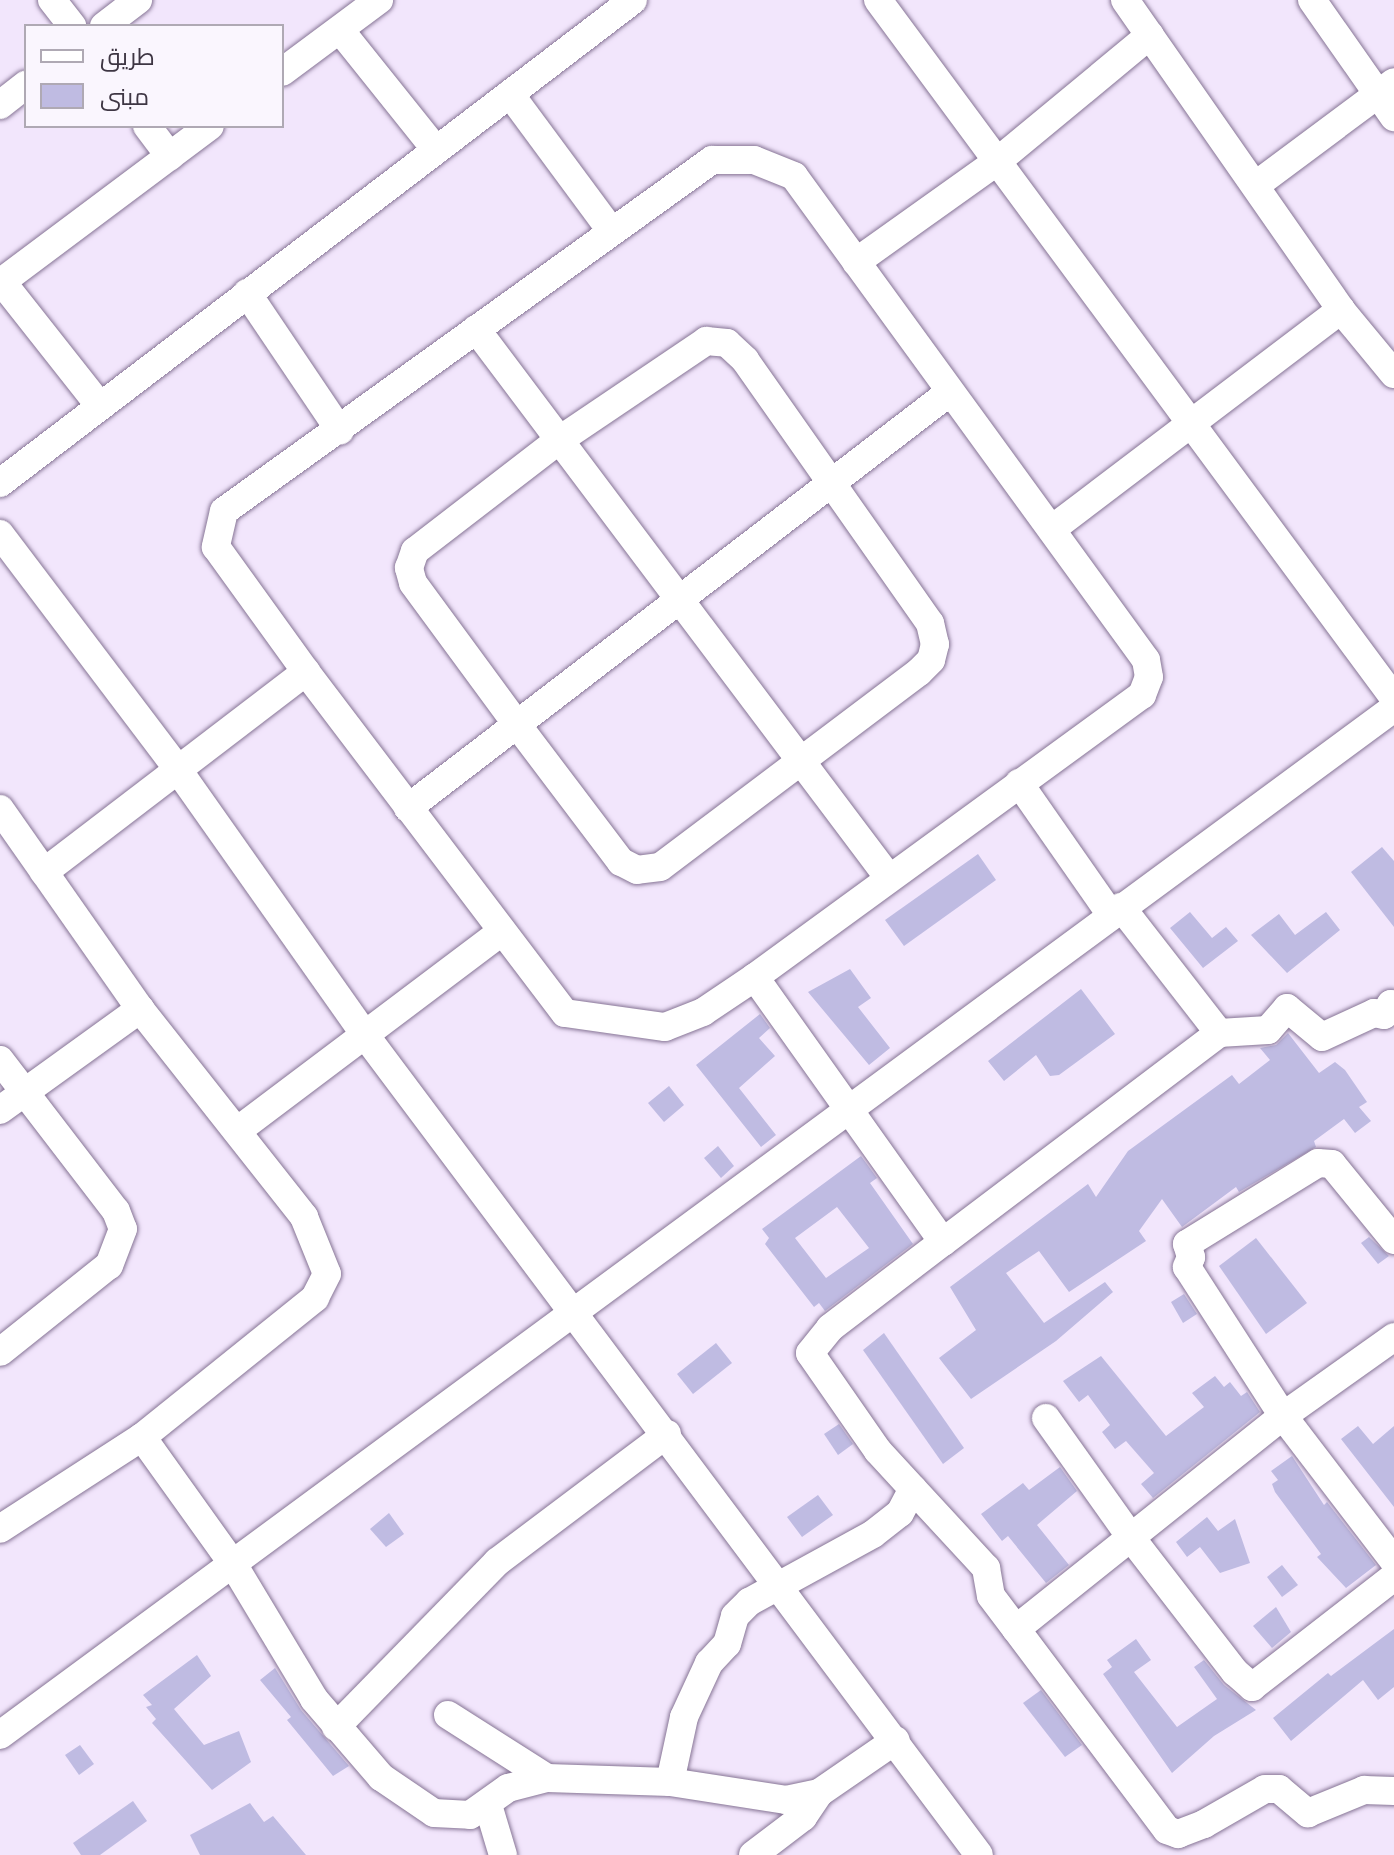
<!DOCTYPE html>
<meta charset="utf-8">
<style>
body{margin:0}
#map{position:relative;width:1394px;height:1855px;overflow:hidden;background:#f2e6fc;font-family:Figtree,Cairo,sans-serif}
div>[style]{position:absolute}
.building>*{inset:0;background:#bfbbe2}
.roads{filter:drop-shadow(0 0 2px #867495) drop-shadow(0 0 2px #867495)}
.minor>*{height:28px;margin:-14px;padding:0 14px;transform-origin:14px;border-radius:14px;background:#fff}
span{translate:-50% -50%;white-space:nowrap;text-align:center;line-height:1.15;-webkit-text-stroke:6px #faf6fe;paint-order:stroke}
.legend{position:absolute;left:24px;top:24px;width:260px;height:104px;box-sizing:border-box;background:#faf6fe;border:2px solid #afa9b4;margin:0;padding:10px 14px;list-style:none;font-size:24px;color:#3e3644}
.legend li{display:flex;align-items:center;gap:16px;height:40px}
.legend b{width:40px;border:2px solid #afa9b4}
</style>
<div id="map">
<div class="building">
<i style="clip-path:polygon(1382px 847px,1394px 861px,1394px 927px,1351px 872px)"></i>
<i style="clip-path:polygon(978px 854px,996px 880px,904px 946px,885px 920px)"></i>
<i style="clip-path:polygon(1190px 912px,1212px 938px,1226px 927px,1238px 941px,1203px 968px,1170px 928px)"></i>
<i style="clip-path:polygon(1326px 912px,1340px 930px,1287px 973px,1251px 935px,1279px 914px,1295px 935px)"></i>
<i style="clip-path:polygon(850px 969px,871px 998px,858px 1007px,890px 1048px,869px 1065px,808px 992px)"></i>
<i style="clip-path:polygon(1081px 989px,1115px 1034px,1059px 1075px,1050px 1076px,1036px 1055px,1004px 1081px,988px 1061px)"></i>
<i style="clip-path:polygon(760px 1014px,770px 1028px,759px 1038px,775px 1056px,739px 1088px,776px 1135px,761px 1147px,696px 1065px)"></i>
<i style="clip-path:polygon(1288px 1033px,1319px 1073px,1335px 1062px,1345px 1070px,1367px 1102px,1359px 1107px,1371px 1121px,1355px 1133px,1344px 1119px,1314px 1141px,1316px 1147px,1239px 1192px,1236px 1187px,1182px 1227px,1162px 1199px,1139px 1231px,1146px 1241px,1069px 1292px,1039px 1251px,1006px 1273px,1044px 1323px,1105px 1282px,1113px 1292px,1056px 1341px,971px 1399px,939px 1358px,976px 1330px,950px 1287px,1088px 1184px,1096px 1197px,1128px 1151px,1232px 1075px,1239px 1084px,1270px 1060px,1260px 1048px,1276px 1045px)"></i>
<i style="clip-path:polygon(669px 1086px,684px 1105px,664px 1122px,648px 1103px)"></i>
<i style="clip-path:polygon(718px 1146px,734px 1166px,721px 1178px,704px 1158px)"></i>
<i style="clip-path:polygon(evenodd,861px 1156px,877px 1178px,870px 1183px,913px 1244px,825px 1311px,819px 1303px,814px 1307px,765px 1244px,769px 1238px,762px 1229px,861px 1156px,837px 1207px,869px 1248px,826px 1278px,795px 1238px,837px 1207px)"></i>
<i style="clip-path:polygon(1369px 1237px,1389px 1256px,1378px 1264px,1361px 1243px)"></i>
<i style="clip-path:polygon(1256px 1238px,1307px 1303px,1266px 1334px,1219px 1266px)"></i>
<i style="clip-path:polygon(1184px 1294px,1197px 1314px,1183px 1323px,1171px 1302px)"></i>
<i style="clip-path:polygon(884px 1333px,964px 1448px,943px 1464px,863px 1350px)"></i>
<i style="clip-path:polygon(716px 1343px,732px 1363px,693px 1394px,677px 1374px)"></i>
<i style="clip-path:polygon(1101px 1356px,1166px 1436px,1204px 1407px,1192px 1393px,1215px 1376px,1224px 1387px,1230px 1382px,1241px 1396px,1247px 1392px,1260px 1412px,1153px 1498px,1141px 1484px,1154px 1473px,1126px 1441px,1115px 1449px,1102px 1432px,1110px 1425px,1088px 1395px,1079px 1402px,1063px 1381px)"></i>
<i style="clip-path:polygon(839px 1424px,853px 1444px,838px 1455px,824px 1434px)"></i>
<i style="clip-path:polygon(1358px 1426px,1373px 1444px,1394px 1426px,1394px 1507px,1341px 1439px)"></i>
<i style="clip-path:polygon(1292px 1456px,1324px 1505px,1327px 1502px,1376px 1565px,1346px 1588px,1317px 1557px,1321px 1554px,1275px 1492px,1272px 1484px,1278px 1480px,1271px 1471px)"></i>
<i style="clip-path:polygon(1060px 1467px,1077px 1491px,1037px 1525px,1069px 1565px,1046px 1583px,1008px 1536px,1002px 1541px,981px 1514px,1023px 1483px,1029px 1490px)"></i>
<i style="clip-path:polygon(818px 1495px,833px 1515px,802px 1537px,787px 1517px)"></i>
<i style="clip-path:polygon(389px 1513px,404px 1534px,386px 1547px,370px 1529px)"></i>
<i style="clip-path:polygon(1207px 1517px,1218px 1531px,1235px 1519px,1250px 1563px,1220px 1573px,1200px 1547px,1187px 1557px,1176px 1542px)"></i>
<i style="clip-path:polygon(1282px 1565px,1298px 1585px,1282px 1597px,1267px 1577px)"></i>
<i style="clip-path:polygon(1276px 1607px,1291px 1632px,1272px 1648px,1253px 1626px)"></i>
<i style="clip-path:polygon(1394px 1629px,1394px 1687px,1378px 1700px,1363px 1680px,1291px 1741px,1273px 1718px,1328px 1673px,1331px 1676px)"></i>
<i style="clip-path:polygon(1136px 1639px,1151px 1660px,1134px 1672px,1177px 1727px,1217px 1699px,1194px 1667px,1204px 1660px,1224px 1685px,1256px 1710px,1214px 1736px,1172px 1773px,1103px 1674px,1112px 1667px,1107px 1660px)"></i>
<i style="clip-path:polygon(197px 1655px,211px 1676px,174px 1709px,204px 1745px,239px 1731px,251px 1762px,212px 1790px,152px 1723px,156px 1719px,146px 1707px,152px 1705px,143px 1695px)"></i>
<i style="clip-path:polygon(275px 1668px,301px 1710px,349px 1766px,333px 1776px,287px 1720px,291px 1717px,260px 1680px)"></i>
<i style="clip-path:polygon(1041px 1690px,1082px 1745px,1065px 1757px,1023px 1703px)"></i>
<i style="clip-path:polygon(80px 1745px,94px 1764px,79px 1775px,65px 1755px)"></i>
<i style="clip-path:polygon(133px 1801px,147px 1821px,100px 1855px,81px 1855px,73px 1843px)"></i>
<i style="clip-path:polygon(250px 1803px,264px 1822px,273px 1816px,306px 1855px,200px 1855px,190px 1835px)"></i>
</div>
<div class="roads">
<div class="minor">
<i style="left:52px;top:0;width:33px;rotate:52deg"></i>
<i style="left:878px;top:0;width:868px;rotate:53.53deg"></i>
<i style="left:1125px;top:0;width:378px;rotate:55.1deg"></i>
<i style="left:1341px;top:310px;width:83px;rotate:50.4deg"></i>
<i style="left:1312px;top:0;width:143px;rotate:55deg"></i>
<i style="left:104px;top:26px;width:43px;rotate:-37.4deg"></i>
<i style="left:340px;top:30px;width:154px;rotate:51.3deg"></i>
<i style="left:282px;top:72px;width:121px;rotate:-36.6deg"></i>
<i style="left:510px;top:94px;width:168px;rotate:53.5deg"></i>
<i style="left:0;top:105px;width:33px;rotate:-38deg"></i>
<i style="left:147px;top:126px;width:38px;rotate:53deg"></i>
<i style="left:1256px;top:185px;width:172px;rotate:-36.7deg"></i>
<i style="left:856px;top:262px;width:176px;rotate:-35.5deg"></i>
<i style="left:999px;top:160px;width:196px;rotate:-39.6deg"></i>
<i style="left:2px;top:282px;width:157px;rotate:51.7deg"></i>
<i style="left:0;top:283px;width:262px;rotate:-36.8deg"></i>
<i style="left:247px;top:293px;width:166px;rotate:56deg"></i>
<i style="left:476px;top:329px;width:687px;rotate:53.05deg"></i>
<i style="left:706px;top:341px;width:21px;rotate:5deg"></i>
<i style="left:727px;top:343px;width:25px;rotate:43deg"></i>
<i style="left:745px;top:360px;width:322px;rotate:54.9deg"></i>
<i style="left:930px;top:623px;width:22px;rotate:77deg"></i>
<i style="left:935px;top:644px;width:16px;rotate:104deg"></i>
<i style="left:931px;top:660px;width:17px;rotate:135deg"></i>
<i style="left:919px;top:672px;width:324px;rotate:143deg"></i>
<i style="left:660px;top:867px;width:23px;rotate:173deg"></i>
<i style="left:637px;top:870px;width:18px;rotate:-153deg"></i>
<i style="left:621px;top:862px;width:171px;rotate:-127.1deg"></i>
<i style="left:518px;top:726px;width:177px;rotate:-126.3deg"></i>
<i style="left:413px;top:583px;width:16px;rotate:-105deg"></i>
<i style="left:409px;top:568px;width:18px;rotate:-71deg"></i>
<i style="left:415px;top:551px;width:180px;rotate:-37.6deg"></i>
<i style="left:558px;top:441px;width:179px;rotate:-34deg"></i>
<i style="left:0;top:483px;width:796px;rotate:-37.34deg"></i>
<i style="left:1052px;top:529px;width:363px;rotate:-37.2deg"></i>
<i style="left:0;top:534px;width:292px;rotate:52.9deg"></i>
<i style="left:176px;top:767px;width:328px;rotate:54.8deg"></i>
<i style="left:365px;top:1035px;width:1024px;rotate:53.17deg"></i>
<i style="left:1019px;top:783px;width:161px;rotate:55.1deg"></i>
<i style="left:408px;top:808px;width:683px;rotate:-37.51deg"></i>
<i style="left:0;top:809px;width:244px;rotate:55deg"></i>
<i style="left:140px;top:1009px;width:265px;rotate:51.7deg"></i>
<i style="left:304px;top:1217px;width:61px;rotate:68deg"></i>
<i style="left:327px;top:1274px;width:27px;rotate:117deg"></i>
<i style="left:315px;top:1298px;width:222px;rotate:141.2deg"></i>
<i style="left:142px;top:1437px;width:169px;rotate:147.1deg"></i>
<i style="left:44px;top:872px;width:330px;rotate:-37.4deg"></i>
<i style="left:306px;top:672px;width:428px;rotate:52.8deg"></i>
<i style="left:565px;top:1013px;width:101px;rotate:8deg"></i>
<i style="left:665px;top:1027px;width:41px;rotate:-21.5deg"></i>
<i style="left:703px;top:1012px;width:63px;rotate:-33.9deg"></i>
<i style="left:755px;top:977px;width:479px;rotate:-36.1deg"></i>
<i style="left:1142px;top:695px;width:19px;rotate:-69deg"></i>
<i style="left:1149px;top:677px;width:17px;rotate:-100deg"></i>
<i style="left:1146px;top:660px;width:598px;rotate:-126.03deg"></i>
<i style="left:794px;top:176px;width:43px;rotate:-158.2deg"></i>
<i style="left:754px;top:160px;width:42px;rotate:180deg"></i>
<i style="left:712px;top:160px;width:601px;rotate:144.27deg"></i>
<i style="left:224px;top:511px;width:37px;rotate:103deg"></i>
<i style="left:216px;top:547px;width:154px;rotate:54.2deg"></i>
<i style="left:1121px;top:907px;width:160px;rotate:52.1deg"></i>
<i style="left:0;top:1060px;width:190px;rotate:52.5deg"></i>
<i style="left:116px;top:1211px;width:19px;rotate:69deg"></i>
<i style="left:123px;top:1229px;width:39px;rotate:111deg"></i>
<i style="left:109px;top:1265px;width:139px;rotate:141.4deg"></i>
<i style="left:0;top:1110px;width:173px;rotate:-35.8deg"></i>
<i style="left:237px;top:1131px;width:332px;rotate:-37deg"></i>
<i style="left:1394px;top:1240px;width:98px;rotate:-129.2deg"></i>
<i style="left:1332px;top:1164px;width:14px;rotate:-176deg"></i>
<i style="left:1318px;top:1163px;width:154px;rotate:148.3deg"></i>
<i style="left:1187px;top:1244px;width:14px;rotate:73deg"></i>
<i style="left:1191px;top:1257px;width:11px;rotate:112deg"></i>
<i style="left:1187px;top:1267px;width:177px;rotate:57.2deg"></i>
<i style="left:1283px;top:1416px;width:183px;rotate:52.6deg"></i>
<i style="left:943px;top:1242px;width:346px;rotate:-37.1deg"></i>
<i style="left:1219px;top:1033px;width:49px;rotate:-3.5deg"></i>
<i style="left:1268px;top:1030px;width:29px;rotate:-49deg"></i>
<i style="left:1287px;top:1008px;width:45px;rotate:39.6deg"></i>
<i style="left:1322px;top:1037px;width:57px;rotate:-24.8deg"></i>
<i style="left:1374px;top:1013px;width:10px;rotate:11deg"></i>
<i style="left:1384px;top:1015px;width:13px;rotate:-58deg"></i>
<i style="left:1391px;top:1004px;width:6px;rotate:59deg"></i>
<i style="left:1046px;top:1418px;width:143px;rotate:54.6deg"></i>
<i style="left:1129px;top:1535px;width:173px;rotate:52.3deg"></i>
<i style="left:1235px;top:1672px;width:23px;rotate:41deg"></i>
<i style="left:1252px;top:1687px;width:180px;rotate:-37.8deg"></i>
<i style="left:142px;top:1437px;width:156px;rotate:54.4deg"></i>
<i style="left:233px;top:1564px;width:157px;rotate:59deg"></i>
<i style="left:314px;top:1699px;width:103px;rotate:49.3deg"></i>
<i style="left:381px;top:1777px;width:64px;rotate:34.2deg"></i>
<i style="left:434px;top:1813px;width:36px;rotate:3deg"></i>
<i style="left:470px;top:1815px;width:47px;rotate:-35.4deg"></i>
<i style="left:508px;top:1788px;width:40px;rotate:-14.4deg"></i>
<i style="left:547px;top:1778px;width:123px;rotate:1.9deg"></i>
<i style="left:670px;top:1782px;width:117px;rotate:8.8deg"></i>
<i style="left:786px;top:1800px;width:34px;rotate:-12deg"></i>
<i style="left:819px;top:1793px;width:93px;rotate:-34.5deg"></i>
<i style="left:913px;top:1489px;width:108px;rotate:47.3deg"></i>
<i style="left:986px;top:1568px;width:28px;rotate:80deg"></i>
<i style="left:991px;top:1596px;width:41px;rotate:52.9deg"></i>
<i style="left:1016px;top:1629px;width:342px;rotate:-38.6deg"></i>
<i style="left:1283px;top:1416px;width:136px;rotate:-35.4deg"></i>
<i style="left:1016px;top:1629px;width:251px;rotate:53.1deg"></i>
<i style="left:1167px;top:1830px;width:12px;rotate:20deg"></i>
<i style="left:1178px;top:1834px;width:28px;rotate:-21deg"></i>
<i style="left:1204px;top:1824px;width:70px;rotate:-29.8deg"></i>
<i style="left:1265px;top:1789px;width:14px"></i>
<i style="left:1279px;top:1789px;width:38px;rotate:40deg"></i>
<i style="left:1308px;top:1813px;width:61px;rotate:-22.3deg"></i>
<i style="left:1364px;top:1790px;width:30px;rotate:2deg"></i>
<i style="left:448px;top:1715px;width:117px;rotate:32.5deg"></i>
<i style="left:336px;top:1727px;width:231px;rotate:-45.7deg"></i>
<i style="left:497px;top:1562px;width:213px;rotate:-37deg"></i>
<i style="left:0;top:1735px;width:1731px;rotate:-36.38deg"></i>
<i style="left:670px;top:1782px;width:66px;rotate:-77.8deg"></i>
<i style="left:684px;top:1717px;width:60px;rotate:-65.2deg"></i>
<i style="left:709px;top:1663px;width:26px;rotate:-47deg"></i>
<i style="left:727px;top:1644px;width:29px;rotate:-74deg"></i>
<i style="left:735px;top:1616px;width:20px;rotate:-45deg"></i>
<i style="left:749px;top:1602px;width:141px;rotate:-28.7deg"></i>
<i style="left:873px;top:1534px;width:34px;rotate:-38deg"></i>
<i style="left:900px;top:1513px;width:27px;rotate:-62deg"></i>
<i style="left:913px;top:1489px;width:52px;rotate:-132.6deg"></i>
<i style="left:878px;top:1451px;width:119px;rotate:-124.8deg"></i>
<i style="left:810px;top:1353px;width:32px;rotate:-51deg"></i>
<i style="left:830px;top:1328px;width:142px;rotate:-37.3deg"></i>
<i style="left:943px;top:1242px;width:325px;rotate:-125.4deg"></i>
<i style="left:488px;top:1805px;width:52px;rotate:73.3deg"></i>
<i style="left:753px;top:1855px;width:63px;rotate:-37.2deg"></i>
<i style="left:803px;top:1817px;width:29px;rotate:-56deg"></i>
</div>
</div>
<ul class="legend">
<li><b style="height:10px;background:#fff"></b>طريق</li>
<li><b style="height:22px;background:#bfbbe2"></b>مبنى</li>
</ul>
</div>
